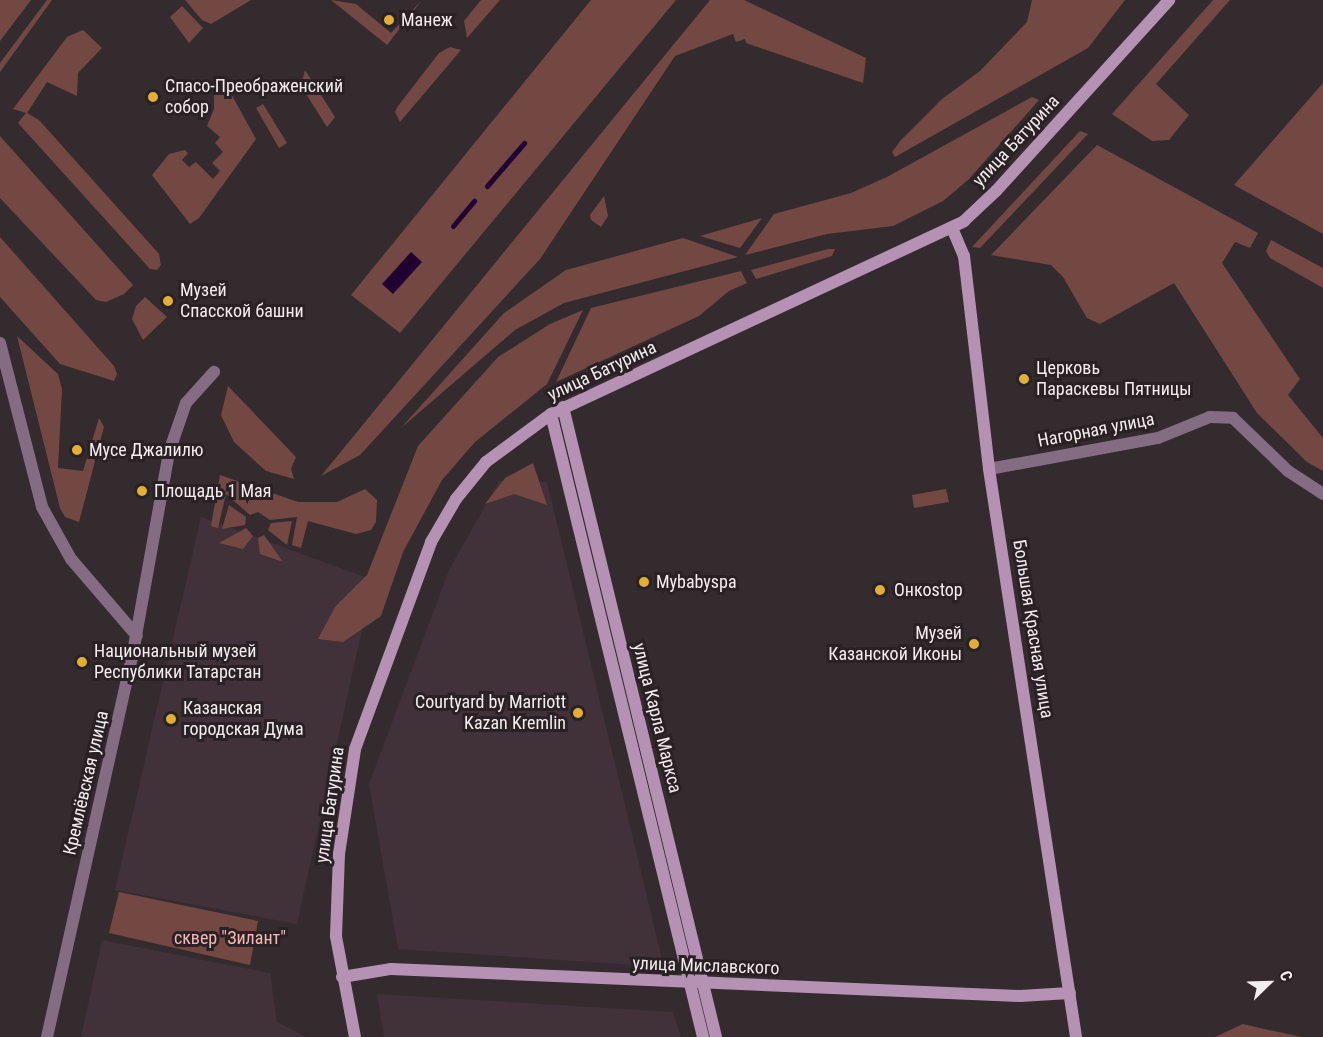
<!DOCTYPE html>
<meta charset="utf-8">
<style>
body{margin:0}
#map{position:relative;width:1323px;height:1037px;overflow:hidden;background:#342b2f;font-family:"Roboto Condensed",sans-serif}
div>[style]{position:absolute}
.built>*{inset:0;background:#413139}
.green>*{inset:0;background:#734843}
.water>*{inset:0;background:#200032}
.stream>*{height:5px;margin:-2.5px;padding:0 2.5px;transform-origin:2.5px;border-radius:2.5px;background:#200032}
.street>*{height:12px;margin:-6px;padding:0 6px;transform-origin:6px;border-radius:6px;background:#846d83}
.secondary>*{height:12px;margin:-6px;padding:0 6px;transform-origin:6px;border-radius:6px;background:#b591b3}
.dots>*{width:16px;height:16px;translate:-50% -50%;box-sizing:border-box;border:3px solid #2a2125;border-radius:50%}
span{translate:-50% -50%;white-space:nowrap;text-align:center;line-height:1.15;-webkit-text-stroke:6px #2a2125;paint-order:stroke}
.poi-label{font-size:18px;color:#f3edf0}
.left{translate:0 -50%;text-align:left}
.right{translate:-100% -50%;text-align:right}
.street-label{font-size:18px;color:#f3edf0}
.park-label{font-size:18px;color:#f7b8b0}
.north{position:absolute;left:1239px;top:953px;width:60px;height:60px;-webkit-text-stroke:4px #2a2125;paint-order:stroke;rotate:67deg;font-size:16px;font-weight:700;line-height:24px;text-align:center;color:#f3edf0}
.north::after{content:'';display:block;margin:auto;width:21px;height:27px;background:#f3edf0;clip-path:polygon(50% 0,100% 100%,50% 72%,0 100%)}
</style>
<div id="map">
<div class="built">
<i style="clip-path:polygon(499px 481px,547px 482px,664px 967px,398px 949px,369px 784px,449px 570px)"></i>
<i style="clip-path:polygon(201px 517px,373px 580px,297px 924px,115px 890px)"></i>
<i style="clip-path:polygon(102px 940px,270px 973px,277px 1022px,307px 1037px,81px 1037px)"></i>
<i style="clip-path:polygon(377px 994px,673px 1012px,681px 1037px,384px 1037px)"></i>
</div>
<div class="green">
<i style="clip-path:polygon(0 0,31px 0,0 41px)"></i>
<i style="clip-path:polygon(47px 0,52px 0,0 72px,0 63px)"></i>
<i style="clip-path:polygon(185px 0,251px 0,211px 24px,202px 20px)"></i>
<i style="clip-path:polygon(331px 0,356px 4px,391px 33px,422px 0,387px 45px)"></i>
<i style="clip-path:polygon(481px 0,500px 0,467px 38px,464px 21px)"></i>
<i style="clip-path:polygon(591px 0,676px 0,400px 333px,351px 295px)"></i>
<i style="clip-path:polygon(710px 0,744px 0,866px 58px,863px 83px,746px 43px,745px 39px,736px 42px,733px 34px,675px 56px,540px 259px,360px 455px,321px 476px)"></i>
<i style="clip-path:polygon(1032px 0,1125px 0,1088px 48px,895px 157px,892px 152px,901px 140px,942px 99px,980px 71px,1027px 22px)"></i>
<i style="clip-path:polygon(1213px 0,1230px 0,1156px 84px,1189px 115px,1169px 140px,1152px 141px,1112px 114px)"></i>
<i style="clip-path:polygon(182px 6px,203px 28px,189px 43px,170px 17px)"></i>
<i style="clip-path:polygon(83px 30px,102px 48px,78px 73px,77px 96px,47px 82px,27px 113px,39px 120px,159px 254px,161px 265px,157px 270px,150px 269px,18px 123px,26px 113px,13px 109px,67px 37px)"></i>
<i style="clip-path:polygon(450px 47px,461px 50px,400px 122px,395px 112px,398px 106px,439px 53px)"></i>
<i style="clip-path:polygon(305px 70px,335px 117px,327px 127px,301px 86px)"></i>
<i style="clip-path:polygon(224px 81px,256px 139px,199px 218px,190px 224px,152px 175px,169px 154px,185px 150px,188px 153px,182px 160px,189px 167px,196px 162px,213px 179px,220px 171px,212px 163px,223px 152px,215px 143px,220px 137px,207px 126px,214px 109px,214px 88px)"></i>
<i style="clip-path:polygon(1323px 83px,1323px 234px,1234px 185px)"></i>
<i style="clip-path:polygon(1032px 97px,1039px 100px,968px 180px,943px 201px,893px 226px,827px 234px,745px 255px,774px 214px,851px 193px,887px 177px)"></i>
<i style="clip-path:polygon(263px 104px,287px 143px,279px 148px,256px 108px)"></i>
<i style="clip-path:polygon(1080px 131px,1088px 134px,980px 248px,972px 247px)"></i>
<i style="clip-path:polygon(0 136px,133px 285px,124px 294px,106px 302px,96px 300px,0 198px)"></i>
<i style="clip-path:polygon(1097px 145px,1258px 233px,1250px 248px,1235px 242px,1222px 263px,1300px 379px,1288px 395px,1323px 438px,1323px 471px,1307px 462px,1257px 413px,1174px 283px,1100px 324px,1087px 318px,1063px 277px,1051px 265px,991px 255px)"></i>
<i style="clip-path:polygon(604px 196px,608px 216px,601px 227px,591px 220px,590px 215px)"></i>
<i style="clip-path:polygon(762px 218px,740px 248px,700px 236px)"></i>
<i style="clip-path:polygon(0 237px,114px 366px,117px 374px,114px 381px,60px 364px,0 297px)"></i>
<i style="clip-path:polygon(683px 238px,738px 257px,564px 303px,515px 330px,401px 428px,504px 313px,566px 270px)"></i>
<i style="clip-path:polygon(1271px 240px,1323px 268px,1323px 288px,1270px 258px,1266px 251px)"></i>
<i style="clip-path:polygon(828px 249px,835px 249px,832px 256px,756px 279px,751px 270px)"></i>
<i style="clip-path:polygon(741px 271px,747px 283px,729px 291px,699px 316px,556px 382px,591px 308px)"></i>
<i style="clip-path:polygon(145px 297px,167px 317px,143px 340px,132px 319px,136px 306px)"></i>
<i style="clip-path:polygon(583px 310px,547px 384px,475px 442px,442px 480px,403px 552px,381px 616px,343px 642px,318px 639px,335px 607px,367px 575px,418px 446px,498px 357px,550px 324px)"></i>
<i style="clip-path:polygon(17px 336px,58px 374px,62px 389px,58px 468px,83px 471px,99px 418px,104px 427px,79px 522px,65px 517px,60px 508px)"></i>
<i style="clip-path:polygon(228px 386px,296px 457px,291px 469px,294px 479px,266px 471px,234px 442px,221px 415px)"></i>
<i style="clip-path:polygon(533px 463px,547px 505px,514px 494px,485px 504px,505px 478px)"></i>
<i style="clip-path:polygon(220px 475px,298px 502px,337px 502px,365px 489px,377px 500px,376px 522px,371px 530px,356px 534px,308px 521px,301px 548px,292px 545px,297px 517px,270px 520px,258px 512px,250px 515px,226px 494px,218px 528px,211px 526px)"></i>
<i style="clip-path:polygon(946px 489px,949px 502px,914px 508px,912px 495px)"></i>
<i style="clip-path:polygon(229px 505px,246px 517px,245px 525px,222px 529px)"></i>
<i style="clip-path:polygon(292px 521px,287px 545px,268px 530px,271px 523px)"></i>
<i style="clip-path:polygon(246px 528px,253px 536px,243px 549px,219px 543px)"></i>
<i style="clip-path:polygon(264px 535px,283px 562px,260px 554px,258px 538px)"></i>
<i style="clip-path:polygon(119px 892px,258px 921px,250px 965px,109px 933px)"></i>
<i style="clip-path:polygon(1243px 1024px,1264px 1029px,1302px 1037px,1215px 1037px)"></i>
</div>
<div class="water">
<i style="clip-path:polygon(411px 252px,422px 262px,393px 294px,382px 284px)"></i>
</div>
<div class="stream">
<i style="left:487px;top:186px;width:57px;rotate:-49.3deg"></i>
<i style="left:453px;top:226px;width:33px;rotate:-50deg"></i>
</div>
<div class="street">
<i style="left:0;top:343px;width:169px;rotate:75.6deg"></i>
<i style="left:42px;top:507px;width:60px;rotate:60.9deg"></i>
<i style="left:71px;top:559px;width:101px;rotate:49.4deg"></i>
<i style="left:989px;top:469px;width:172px;rotate:-10.4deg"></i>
<i style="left:1158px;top:438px;width:56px;rotate:-22deg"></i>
<i style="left:1210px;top:417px;width:23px;rotate:2deg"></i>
<i style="left:1233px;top:418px;width:76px;rotate:43.9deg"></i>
<i style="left:1288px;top:471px;width:42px;rotate:33.3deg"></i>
<i style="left:47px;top:1037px;width:388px;rotate:-77.4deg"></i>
<i style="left:132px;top:658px;width:209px;rotate:-79.8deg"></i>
<i style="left:169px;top:452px;width:52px;rotate:-70.9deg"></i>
<i style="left:186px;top:403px;width:42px;rotate:-47.9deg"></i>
</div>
<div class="secondary">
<i style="left:952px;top:228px;width:30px;rotate:67deg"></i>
<i style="left:964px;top:256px;width:214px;rotate:83.3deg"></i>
<i style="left:989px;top:469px;width:575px;rotate:81.29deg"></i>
<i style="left:563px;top:407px;width:648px;rotate:76.35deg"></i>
<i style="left:551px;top:414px;width:641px;rotate:76.29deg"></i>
<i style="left:342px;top:977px;width:50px;rotate:-9.3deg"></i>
<i style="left:391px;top:969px;width:630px;rotate:2.46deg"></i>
<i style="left:1020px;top:996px;width:50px;rotate:-3.4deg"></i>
<i style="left:355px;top:1037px;width:103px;rotate:-100.7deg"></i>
<i style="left:336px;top:936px;width:82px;rotate:-87.9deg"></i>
<i style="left:339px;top:854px;width:106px;rotate:-81.3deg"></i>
<i style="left:355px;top:749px;width:221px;rotate:-69.8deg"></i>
<i style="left:431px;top:542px;width:50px;rotate:-59.8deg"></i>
<i style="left:456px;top:499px;width:48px;rotate:-51deg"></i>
<i style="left:486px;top:462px;width:81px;rotate:-36.4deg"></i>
<i style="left:551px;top:414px;width:456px;rotate:-25deg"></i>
<i style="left:964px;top:221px;width:44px;rotate:-43.2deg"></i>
<i style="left:996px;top:191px;width:258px;rotate:-47.8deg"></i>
</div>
<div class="dots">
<i style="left:389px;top:20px;background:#e2af34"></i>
<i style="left:153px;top:97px;background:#e2af34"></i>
<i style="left:168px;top:301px;background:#e2af34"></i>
<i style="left:1024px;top:379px;background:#e2af34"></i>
<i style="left:77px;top:450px;background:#e2af34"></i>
<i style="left:142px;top:491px;background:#e2af34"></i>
<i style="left:644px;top:582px;background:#e2af34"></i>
<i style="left:880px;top:590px;background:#e2af34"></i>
<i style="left:974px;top:644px;background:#e2af34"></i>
<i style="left:82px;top:662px;background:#e2af34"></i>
<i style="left:578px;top:713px;background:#e2af34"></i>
<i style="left:171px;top:719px;background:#e2af34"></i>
</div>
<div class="poi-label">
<span class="left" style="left:401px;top:20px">Манеж</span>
<span class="left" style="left:165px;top:97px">Спасо-Преображенский<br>собор</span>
<span class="left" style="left:180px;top:301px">Музей<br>Спасской башни</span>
<span class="left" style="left:1036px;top:379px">Церковь<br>Параскевы Пятницы</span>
<span class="left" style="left:89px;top:450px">Мусе Джалилю</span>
<span class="left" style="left:154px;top:491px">Площадь 1 Мая</span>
<span class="left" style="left:656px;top:582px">Mybabyspa</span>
<span class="left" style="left:894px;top:590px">Онкоstop</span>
<span class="right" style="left:962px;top:644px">Музей<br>Казанской Иконы</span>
<span class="left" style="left:94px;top:662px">Национальный музей<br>Республики Татарстан</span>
<span class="right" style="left:566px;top:713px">Courtyard by Marriott<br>Kazan Kremlin</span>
<span class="left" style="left:183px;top:719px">Казанская<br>городская Дума</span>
</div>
<div class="street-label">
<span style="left:1016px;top:141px;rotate:-47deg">улица Батурина</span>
<span style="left:602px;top:371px;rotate:-25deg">улица Батурина</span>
<span style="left:1096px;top:430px;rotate:-11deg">Нагорная улица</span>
<span style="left:1033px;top:629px;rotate:81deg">Большая Красная улица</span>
<span style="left:657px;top:718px;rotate:76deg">улица Карла Маркса</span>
<span style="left:86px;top:783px;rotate:-77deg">Кремлёвская улица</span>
<span style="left:330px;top:805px;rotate:-82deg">улица Батурина</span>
<span style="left:706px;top:966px;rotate:2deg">улица Миславского</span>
</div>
<div class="park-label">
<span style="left:230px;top:938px">сквер "Зилант"</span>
</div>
<div class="north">С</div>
</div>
